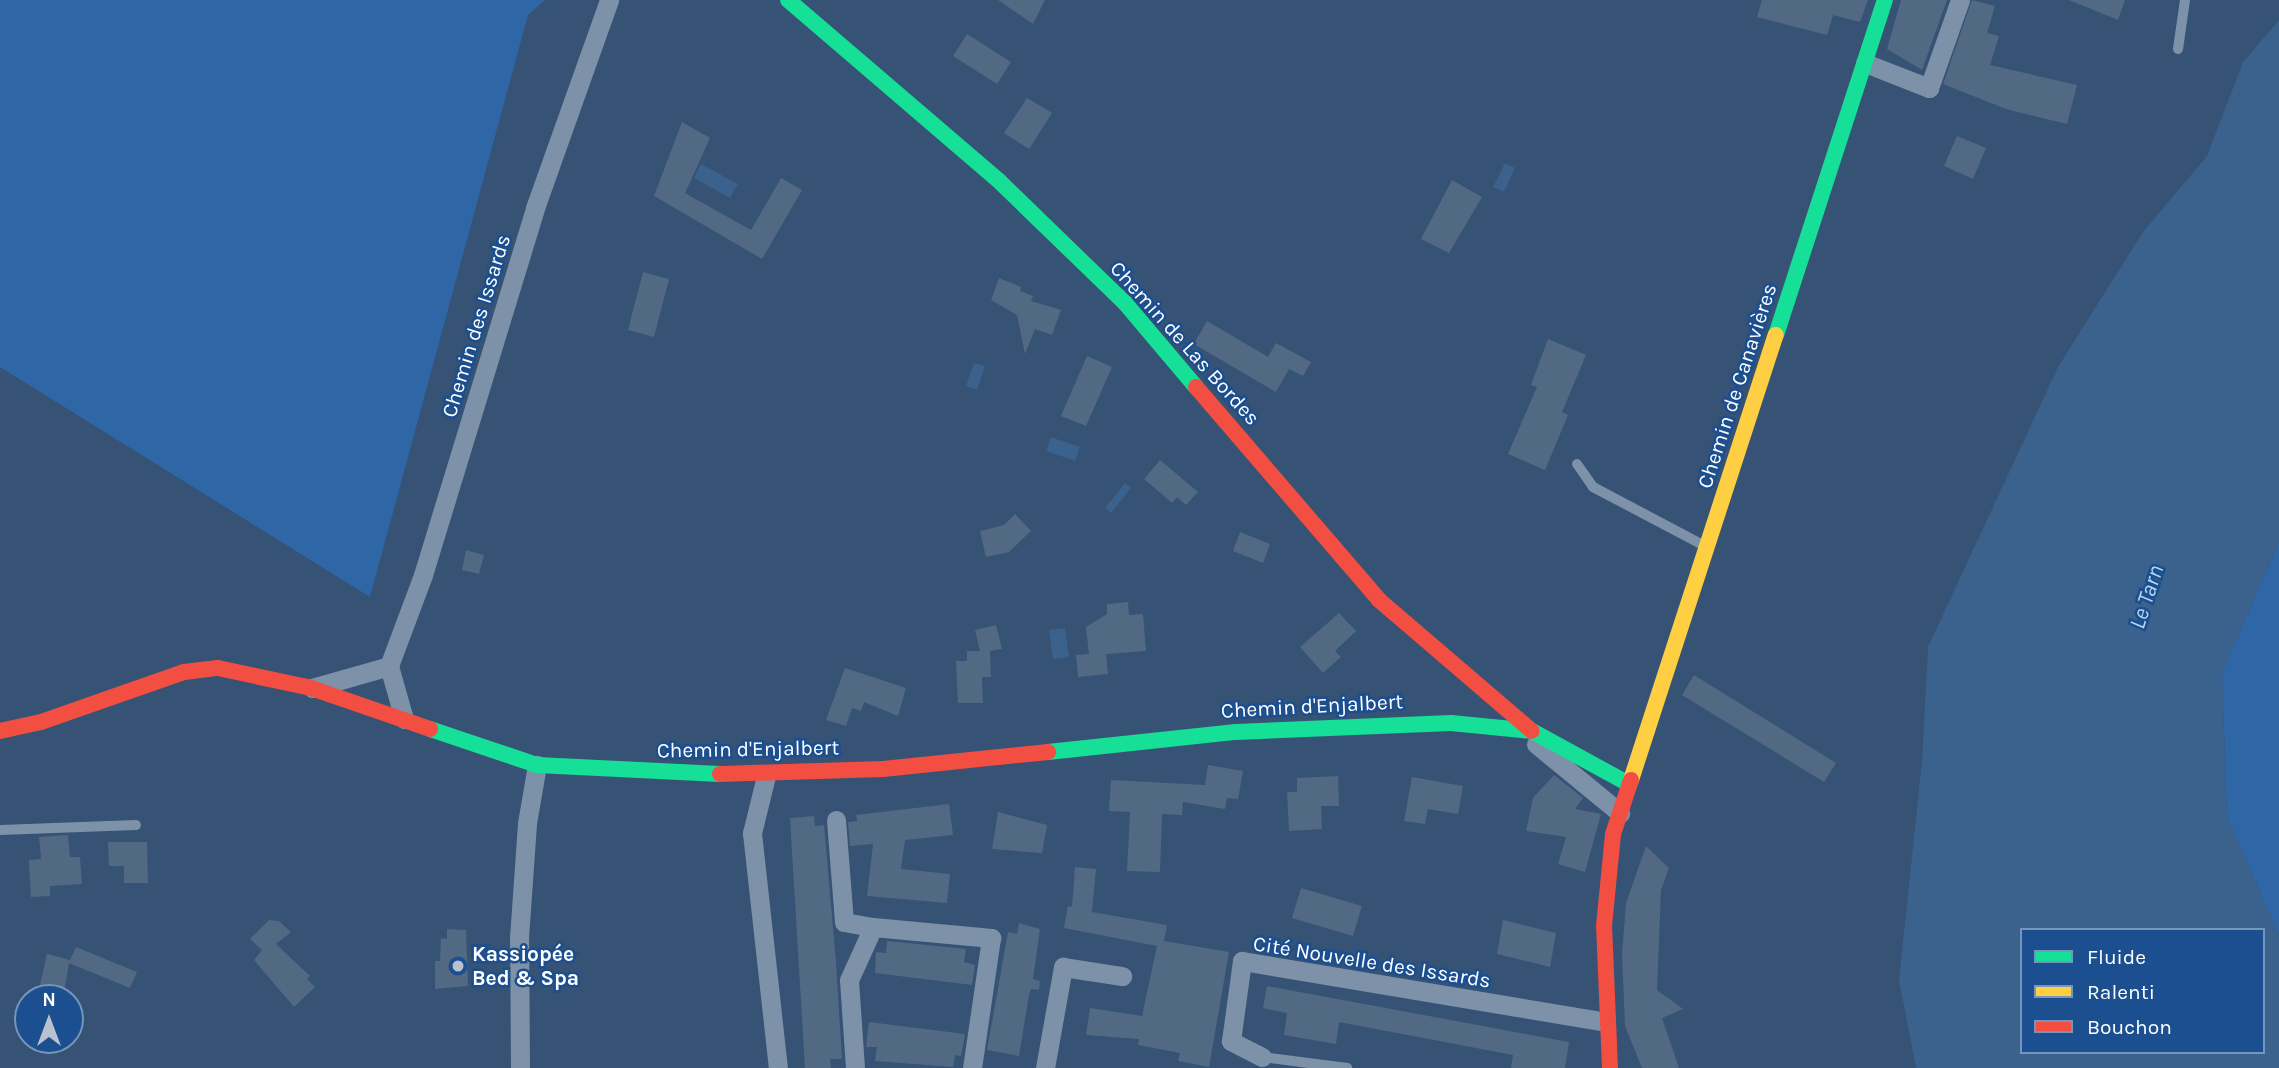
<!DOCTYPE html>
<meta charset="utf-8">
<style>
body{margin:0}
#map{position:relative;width:2279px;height:1068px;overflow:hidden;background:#365274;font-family:Karla,sans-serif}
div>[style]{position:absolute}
.green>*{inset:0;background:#2f66a5}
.water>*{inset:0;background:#3b618d}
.building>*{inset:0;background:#526984}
.lane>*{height:10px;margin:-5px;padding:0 5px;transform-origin:5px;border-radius:5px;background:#7d92a8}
.street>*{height:19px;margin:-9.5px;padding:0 9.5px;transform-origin:9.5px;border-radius:9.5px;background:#7d92a8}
.fast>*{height:16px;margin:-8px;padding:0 8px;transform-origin:8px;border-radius:8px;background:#16e098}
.slow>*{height:16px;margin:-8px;padding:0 8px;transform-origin:8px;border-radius:8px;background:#ffcf43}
.jam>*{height:16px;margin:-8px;padding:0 8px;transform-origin:8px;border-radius:8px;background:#f24e42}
.dots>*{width:19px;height:19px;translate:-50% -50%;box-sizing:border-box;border:4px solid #1b4f8f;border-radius:50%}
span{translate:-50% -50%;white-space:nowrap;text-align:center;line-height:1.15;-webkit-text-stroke:5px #1b4f8f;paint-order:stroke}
.street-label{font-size:21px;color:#fff}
.poi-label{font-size:21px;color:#fff;font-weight:700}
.left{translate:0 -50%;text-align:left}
.water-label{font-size:23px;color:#b5d3f5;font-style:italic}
.legend{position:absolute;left:2020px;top:928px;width:245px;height:126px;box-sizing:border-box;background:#1b4f8f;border:2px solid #7695bc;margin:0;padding:9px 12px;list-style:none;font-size:21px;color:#fff}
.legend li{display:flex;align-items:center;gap:14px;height:35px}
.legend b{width:35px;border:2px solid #7695bc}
.north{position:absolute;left:14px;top:984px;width:70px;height:70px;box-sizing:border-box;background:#1b4f8f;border:2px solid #7695bc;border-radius:50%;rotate:0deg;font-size:19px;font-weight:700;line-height:28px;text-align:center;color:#fff}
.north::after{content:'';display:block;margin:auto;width:24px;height:32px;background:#b9c2ce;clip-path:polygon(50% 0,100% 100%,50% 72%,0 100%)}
</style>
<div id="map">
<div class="green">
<i style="clip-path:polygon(0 0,545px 0,528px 15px,370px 597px,0 367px)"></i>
<i style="clip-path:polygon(2279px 542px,2279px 936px,2227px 817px,2222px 672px)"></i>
</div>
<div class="water">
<i style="clip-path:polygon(evenodd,2279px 20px,2279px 542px,2222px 672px,2227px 817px,2279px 936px,2279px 1068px,1916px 1068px,1899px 980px,1922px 761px,1928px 647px,2058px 367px,2143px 232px,2207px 156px,2243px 62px,2279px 20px,2022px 930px,2263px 930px,2263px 1052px,2022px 1052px,2022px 930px)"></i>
<i style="clip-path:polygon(1505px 163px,1515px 168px,1504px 192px,1493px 187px)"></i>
<i style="clip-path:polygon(701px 164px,738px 184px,730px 198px,694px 178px)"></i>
<i style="clip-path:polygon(974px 363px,985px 366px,977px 390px,966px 386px)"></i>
<i style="clip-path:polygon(1051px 437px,1080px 447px,1075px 461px,1046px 451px)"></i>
<i style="clip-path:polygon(1125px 483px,1131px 488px,1111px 513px,1105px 508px)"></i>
<i style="clip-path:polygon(1065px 628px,1069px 657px,1053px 659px,1049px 630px)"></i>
</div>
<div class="building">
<i style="clip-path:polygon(998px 0,1045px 0,1033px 24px)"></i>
<i style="clip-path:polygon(1762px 0,1868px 0,1860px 22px,1833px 15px,1827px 35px,1757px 17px)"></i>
<i style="clip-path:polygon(1901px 0,1947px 0,1922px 70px,1887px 49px)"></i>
<i style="clip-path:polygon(1972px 0,1995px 6px,1987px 33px,1999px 36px,1990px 65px,2077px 85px,2067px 124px,2006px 109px,1943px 84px)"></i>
<i style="clip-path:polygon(2069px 0,2125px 0,2118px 20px)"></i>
<i style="clip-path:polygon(967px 34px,1011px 62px,997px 84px,953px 56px)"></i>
<i style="clip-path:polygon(1027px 98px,1052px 113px,1029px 149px,1004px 133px)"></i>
<i style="clip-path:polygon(682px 122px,710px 138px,685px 193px,751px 230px,781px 178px,802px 190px,762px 259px,654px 196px)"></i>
<i style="clip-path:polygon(1957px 136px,1986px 148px,1973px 179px,1944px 166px)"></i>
<i style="clip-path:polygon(1452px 180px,1482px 197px,1449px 253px,1421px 239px)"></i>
<i style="clip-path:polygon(643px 272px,669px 279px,654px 337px,628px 330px)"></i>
<i style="clip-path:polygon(999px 278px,1021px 287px,1020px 291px,1033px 296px,1031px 301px,1061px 310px,1052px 335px,1035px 329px,1025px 354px,1017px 315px,991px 300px)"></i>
<i style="clip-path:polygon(1207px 321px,1268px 357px,1276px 343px,1311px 362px,1303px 376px,1289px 369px,1276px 392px,1194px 344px)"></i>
<i style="clip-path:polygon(1548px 339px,1586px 355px,1562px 412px,1568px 415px,1545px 470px,1508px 454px,1537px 387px,1531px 385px)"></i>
<i style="clip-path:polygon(1087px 356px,1112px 367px,1086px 426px,1061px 416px)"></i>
<i style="clip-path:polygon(1160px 460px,1198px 492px,1186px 505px,1177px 497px,1172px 503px,1144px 479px)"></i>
<i style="clip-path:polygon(1015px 514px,1031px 531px,1009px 552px,986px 557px,980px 531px,1004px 525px)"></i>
<i style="clip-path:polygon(1240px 532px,1270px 544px,1263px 563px,1233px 551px)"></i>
<i style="clip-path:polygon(466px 550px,484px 555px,479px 574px,462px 570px)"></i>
<i style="clip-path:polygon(1128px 602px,1129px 615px,1143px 614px,1146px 651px,1106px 654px,1108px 674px,1078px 677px,1076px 655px,1089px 654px,1086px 627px,1107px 614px,1107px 604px)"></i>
<i style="clip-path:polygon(1339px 613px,1356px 631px,1335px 651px,1341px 657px,1323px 673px,1300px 647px)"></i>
<i style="clip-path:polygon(996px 625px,1002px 649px,990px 651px,991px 677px,982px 677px,983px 703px,958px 703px,956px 661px,967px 661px,967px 651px,980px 651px,975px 630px)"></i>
<i style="clip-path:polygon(845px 668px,906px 688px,898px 716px,864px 702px,861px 711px,852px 708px,846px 726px,826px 720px)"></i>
<i style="clip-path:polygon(1694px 675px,1836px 763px,1824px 782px,1682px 695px)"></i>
<i style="clip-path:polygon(1208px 765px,1243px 771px,1238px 799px,1227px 798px,1225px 809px,1183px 802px,1182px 815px,1162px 814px,1160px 872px,1127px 871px,1130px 812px,1109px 811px,1111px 780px,1205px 785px)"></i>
<i style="clip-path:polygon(1554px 775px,1583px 798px,1575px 809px,1601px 814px,1585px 872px,1558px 864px,1566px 837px,1526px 831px,1533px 798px)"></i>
<i style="clip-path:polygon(1338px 776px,1339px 806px,1321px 806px,1322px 829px,1289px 831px,1287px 792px,1297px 792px,1297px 778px)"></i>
<i style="clip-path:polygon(1412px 777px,1463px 786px,1458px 814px,1428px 809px,1425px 824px,1404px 821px)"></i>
<i style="clip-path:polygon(949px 804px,953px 835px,905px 840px,901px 869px,950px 874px,947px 903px,867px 896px,873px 844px,850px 846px,848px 822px,857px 821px,856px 815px)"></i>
<i style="clip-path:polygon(998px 812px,1047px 825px,1042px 853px,992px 849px)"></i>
<i style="clip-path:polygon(814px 816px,815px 826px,824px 825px,836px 962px,842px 1059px,830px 1059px,831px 1068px,805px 1068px,803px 1035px,790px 818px)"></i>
<i style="clip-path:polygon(68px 835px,70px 857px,80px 857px,82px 884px,50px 886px,50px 896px,31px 897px,29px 860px,41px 859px,39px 837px)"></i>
<i style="clip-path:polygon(108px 842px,147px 842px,148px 883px,124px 883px,124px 866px,109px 866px)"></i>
<i style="clip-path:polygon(1646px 846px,1669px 868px,1661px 890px,1657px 990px,1683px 1009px,1662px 1018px,1679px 1068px,1642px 1068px,1625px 1026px,1622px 954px,1626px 903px)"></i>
<i style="clip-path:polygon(1075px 867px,1096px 869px,1092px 912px,1167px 925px,1164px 941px,1229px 952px,1209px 1067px,1178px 1061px,1180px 1053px,1138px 1045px,1139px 1039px,1086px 1035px,1090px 1008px,1142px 1016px,1157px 946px,1064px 928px,1068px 906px,1072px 907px)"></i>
<i style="clip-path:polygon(1301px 888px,1362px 906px,1353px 936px,1292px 918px)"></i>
<i style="clip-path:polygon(269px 920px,279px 921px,291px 932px,276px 944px,310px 976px,307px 979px,315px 987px,294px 1007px,254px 960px,262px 950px,250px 939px)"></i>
<i style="clip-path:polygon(1503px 920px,1556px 933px,1550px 967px,1497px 954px)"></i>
<i style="clip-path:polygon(1019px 923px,1040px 929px,1033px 979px,1040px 981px,1039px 990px,1031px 989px,1029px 995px,1019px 1056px,987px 1050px,1008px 932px,1017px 934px)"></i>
<i style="clip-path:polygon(447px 929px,466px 930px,468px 986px,435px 989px,435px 961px,440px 961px,441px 938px,447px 939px)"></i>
<i style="clip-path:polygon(887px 941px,966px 949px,964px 962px,975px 965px,972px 985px,875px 973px,876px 952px,886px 953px)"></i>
<i style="clip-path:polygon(76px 947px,137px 972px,130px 988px,69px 963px,63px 998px,37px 998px,47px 954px,70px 960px)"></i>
<i style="clip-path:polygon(1267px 986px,1569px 1042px,1565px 1068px,1511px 1068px,1513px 1055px,1339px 1022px,1336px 1044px,1284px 1035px,1287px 1013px,1263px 1008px)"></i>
<i style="clip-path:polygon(869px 1022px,965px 1034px,961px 1056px,955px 1055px,953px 1067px,875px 1061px,877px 1047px,866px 1047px)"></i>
</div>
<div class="lane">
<i style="left:2178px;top:49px;width:49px;rotate:-81.9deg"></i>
<i style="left:1577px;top:464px;width:28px;rotate:55deg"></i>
<i style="left:1593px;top:487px;width:124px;rotate:27.8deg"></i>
<i style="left:0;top:830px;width:136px;rotate:-2.1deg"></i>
<i style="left:1262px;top:1057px;width:86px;rotate:7.4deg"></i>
</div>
<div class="street">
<i style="left:1865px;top:63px;width:69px;rotate:21.3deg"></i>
<i style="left:1929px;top:88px;width:93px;rotate:-70.6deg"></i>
<i style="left:312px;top:688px;width:80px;rotate:-15.9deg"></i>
<i style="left:404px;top:719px;width:55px;rotate:-105.8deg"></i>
<i style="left:389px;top:666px;width:97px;rotate:-69.5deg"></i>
<i style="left:423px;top:575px;width:384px;rotate:-73deg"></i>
<i style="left:535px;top:208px;width:221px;rotate:-70.4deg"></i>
<i style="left:1536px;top:744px;width:109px;rotate:39.4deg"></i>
<i style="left:766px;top:776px;width:59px;rotate:103.8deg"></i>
<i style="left:752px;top:833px;width:236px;rotate:83.7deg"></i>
<i style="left:836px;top:820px;width:102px;rotate:85.5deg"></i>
<i style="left:844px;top:922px;width:29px;rotate:10deg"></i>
<i style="left:1262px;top:1057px;width:35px;rotate:-153deg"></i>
<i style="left:1231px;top:1041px;width:81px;rotate:-82.2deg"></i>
<i style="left:1242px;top:961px;width:369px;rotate:9.5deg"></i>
<i style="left:520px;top:1068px;width:130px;rotate:-90.4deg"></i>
<i style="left:519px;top:938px;width:115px;rotate:-86deg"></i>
<i style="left:527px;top:823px;width:59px;rotate:-80.2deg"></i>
<i style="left:855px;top:1068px;width:88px;rotate:-93.9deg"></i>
<i style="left:849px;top:980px;width:58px;rotate:-65.6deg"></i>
<i style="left:873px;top:927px;width:119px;rotate:5.3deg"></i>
<i style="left:991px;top:938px;width:131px;rotate:98.3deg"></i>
<i style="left:1045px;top:1068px;width:103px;rotate:-79.9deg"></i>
<i style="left:1063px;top:967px;width:60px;rotate:8.7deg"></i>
</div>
<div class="fast">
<i style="left:788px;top:0;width:279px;rotate:40.6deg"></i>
<i style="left:1000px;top:182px;width:174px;rotate:44.1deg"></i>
<i style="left:1125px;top:303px;width:110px;rotate:49.8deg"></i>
<i style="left:1776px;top:335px;width:352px;rotate:-72deg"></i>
<i style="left:430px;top:729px;width:113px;rotate:18.6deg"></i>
<i style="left:537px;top:765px;width:183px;rotate:2.8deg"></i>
<i style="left:1048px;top:752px;width:189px;rotate:-6.1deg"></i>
<i style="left:1236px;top:732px;width:215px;rotate:-2.4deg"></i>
<i style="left:1451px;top:723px;width:81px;rotate:5.6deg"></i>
<i style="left:1532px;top:731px;width:111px;rotate:28.7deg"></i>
</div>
<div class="slow">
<i style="left:1631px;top:780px;width:468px;rotate:-72deg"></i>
</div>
<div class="jam">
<i style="left:1196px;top:387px;width:281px;rotate:49.3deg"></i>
<i style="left:1379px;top:600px;width:201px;rotate:40.6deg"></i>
<i style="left:0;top:731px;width:42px;rotate:-12.4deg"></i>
<i style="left:41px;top:722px;width:151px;rotate:-19.3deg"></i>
<i style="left:184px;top:672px;width:34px;rotate:-7deg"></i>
<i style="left:218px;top:668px;width:95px;rotate:12.1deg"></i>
<i style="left:311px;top:688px;width:126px;rotate:19deg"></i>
<i style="left:720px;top:774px;width:163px;rotate:-1.8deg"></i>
<i style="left:883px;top:769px;width:166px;rotate:-5.9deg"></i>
<i style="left:1610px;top:1068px;width:142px;rotate:-92.4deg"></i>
<i style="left:1604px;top:926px;width:92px;rotate:-84.4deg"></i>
<i style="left:1613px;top:834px;width:57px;rotate:-71.6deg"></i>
</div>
<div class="dots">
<i style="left:458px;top:966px;background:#b9c2ce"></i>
</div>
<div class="street-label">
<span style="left:476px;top:326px;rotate:-73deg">Chemin des Issards</span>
<span style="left:1185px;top:343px;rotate:48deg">Chemin de Las Bordes</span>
<span style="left:1737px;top:386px;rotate:-72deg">Chemin de Canavières</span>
<span style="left:1312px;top:706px;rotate:-3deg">Chemin d'Enjalbert</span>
<span style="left:748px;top:749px;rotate:-1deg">Chemin d'Enjalbert</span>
<span style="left:1372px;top:962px;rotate:9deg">Cité Nouvelle des Issards</span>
</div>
<div class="poi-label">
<span class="left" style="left:472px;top:966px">Kassiopée<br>Bed &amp; Spa</span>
</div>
<div class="water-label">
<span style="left:2147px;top:597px;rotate:-72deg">Le Tarn</span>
</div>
<ul class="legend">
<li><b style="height:9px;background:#16e098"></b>Fluide</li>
<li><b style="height:9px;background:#ffcf43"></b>Ralenti</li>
<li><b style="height:9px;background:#f24e42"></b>Bouchon</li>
</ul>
<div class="north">N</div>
</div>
